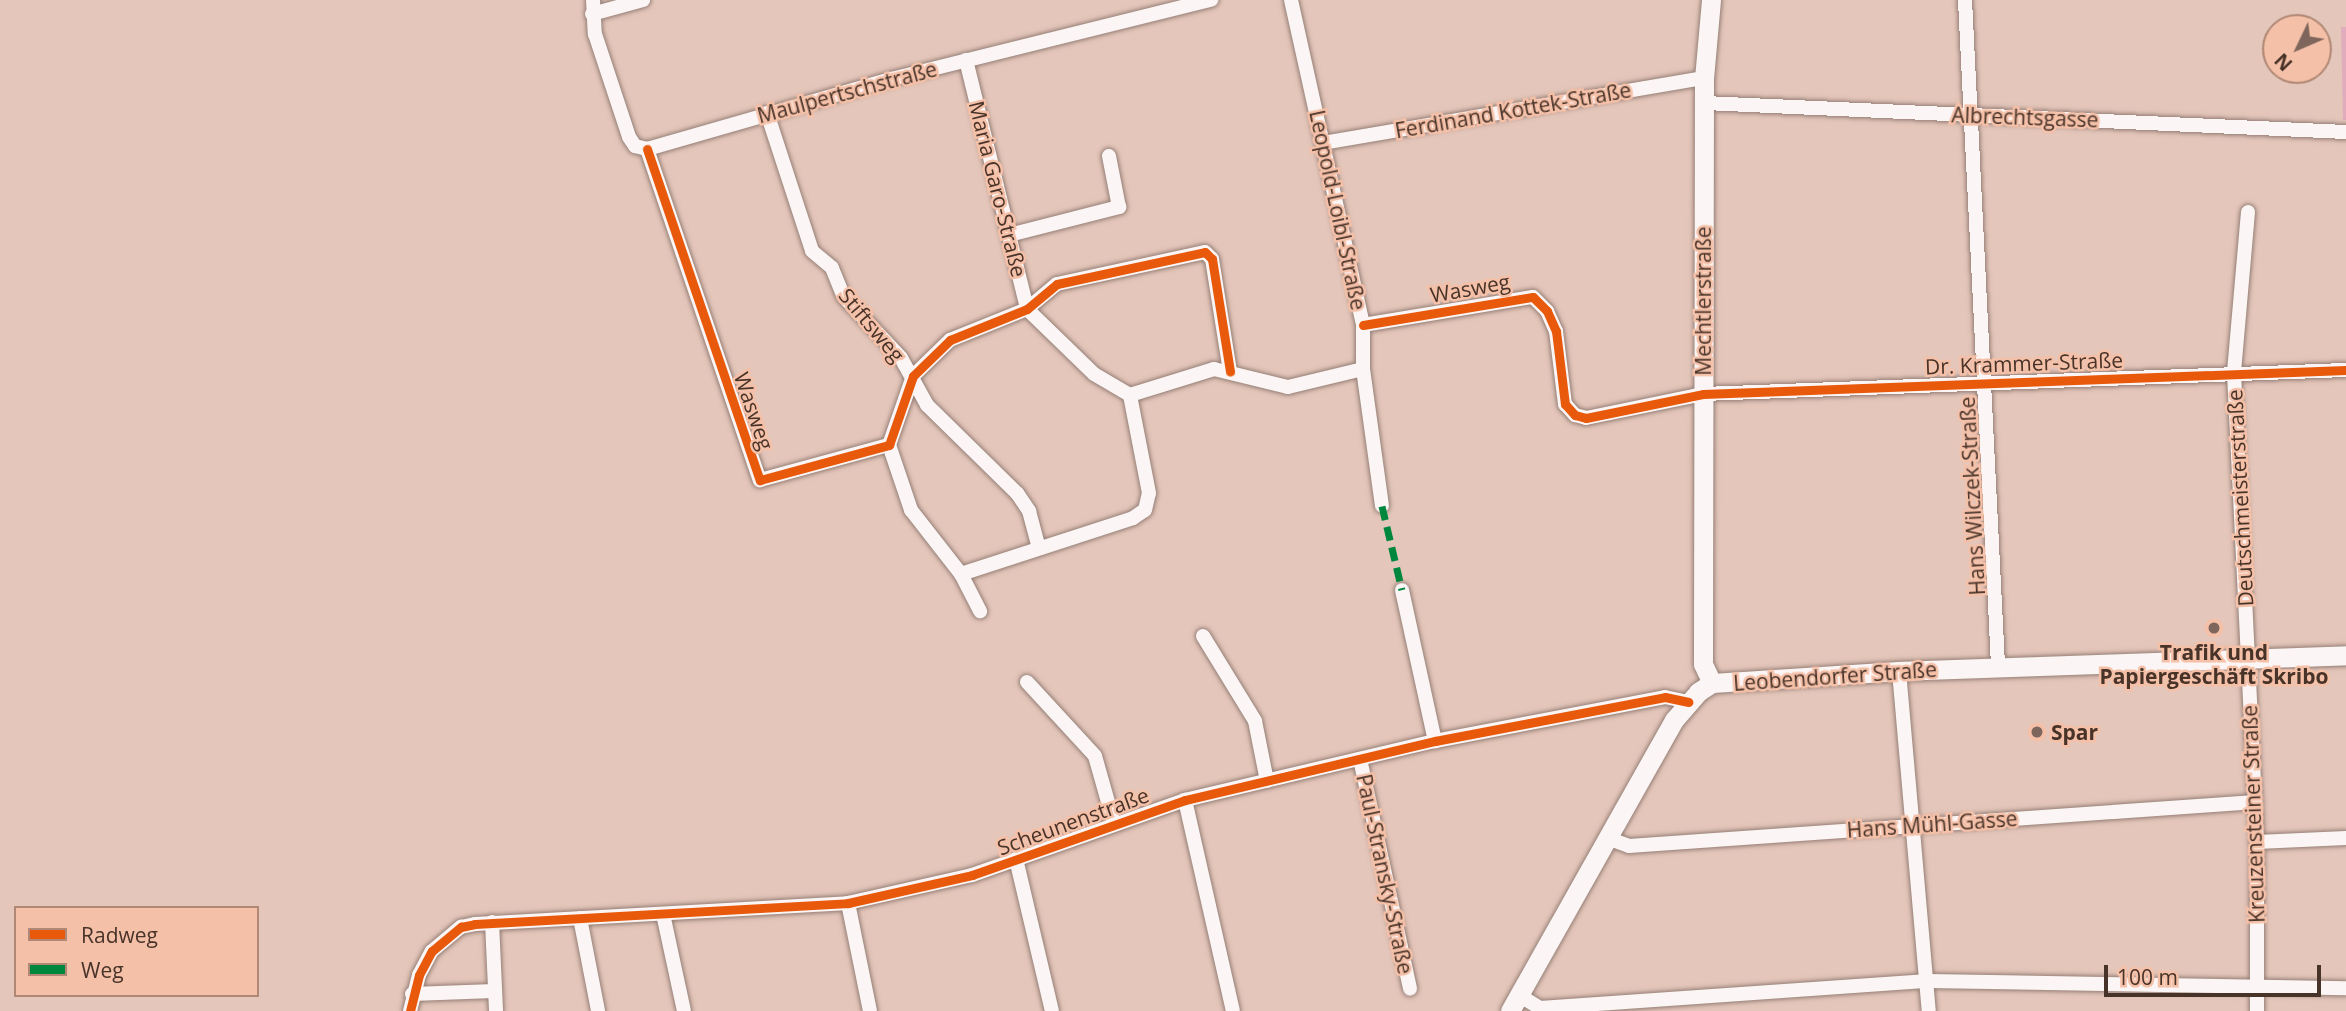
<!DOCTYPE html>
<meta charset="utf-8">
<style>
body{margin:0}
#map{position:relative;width:2346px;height:1011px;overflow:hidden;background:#e4c6ba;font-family:"Open Sans",sans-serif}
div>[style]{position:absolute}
.green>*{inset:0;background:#e1adbd}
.roads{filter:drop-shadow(0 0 2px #957f76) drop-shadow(0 0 2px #957f76)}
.street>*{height:14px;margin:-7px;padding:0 7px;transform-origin:7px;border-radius:7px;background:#fbf6f5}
.secondary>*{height:19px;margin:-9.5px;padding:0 9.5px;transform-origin:9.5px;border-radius:9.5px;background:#fbf6f5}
.quiet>*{height:7px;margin-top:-3.5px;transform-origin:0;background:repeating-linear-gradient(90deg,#00873e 0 14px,transparent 0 21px)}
.cycleway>*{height:9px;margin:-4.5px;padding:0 4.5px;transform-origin:4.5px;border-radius:4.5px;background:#e8590c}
.dots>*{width:19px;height:19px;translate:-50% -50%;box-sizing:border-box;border:4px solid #f5c0a8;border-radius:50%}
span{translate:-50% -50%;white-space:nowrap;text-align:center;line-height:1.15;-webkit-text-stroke:5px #f5c0a8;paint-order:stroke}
.street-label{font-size:21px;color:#483329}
.poi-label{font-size:21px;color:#483329;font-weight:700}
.left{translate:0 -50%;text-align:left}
.legend{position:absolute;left:14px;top:906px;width:245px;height:91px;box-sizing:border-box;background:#f5c0a8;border:2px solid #b08875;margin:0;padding:9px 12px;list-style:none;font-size:21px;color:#483329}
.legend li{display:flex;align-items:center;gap:14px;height:35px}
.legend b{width:35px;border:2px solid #b08875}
.north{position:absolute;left:2262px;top:14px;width:70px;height:70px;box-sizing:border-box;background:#f5c0a8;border:2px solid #b08875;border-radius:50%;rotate:226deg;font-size:19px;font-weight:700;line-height:28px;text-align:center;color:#483329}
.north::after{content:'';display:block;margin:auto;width:24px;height:32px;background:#7f665c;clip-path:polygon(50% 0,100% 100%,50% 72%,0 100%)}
.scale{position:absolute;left:2104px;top:965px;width:217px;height:32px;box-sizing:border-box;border:4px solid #483329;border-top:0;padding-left:9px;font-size:21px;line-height:24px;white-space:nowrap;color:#483329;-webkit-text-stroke:5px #f5c0a8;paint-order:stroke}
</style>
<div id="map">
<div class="green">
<i style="clip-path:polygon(2341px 27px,2346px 27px,2346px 120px,2343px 120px)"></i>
</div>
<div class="roads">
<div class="street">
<i style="left:593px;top:0;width:34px;rotate:87deg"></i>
<i style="left:595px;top:34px;width:108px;rotate:71.7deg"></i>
<i style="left:629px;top:137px;width:11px;rotate:56deg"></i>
<i style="left:635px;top:146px;width:12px;rotate:14deg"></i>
<i style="left:647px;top:149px;width:254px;rotate:-16deg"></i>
<i style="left:891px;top:79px;width:330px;rotate:-13.9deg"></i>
<i style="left:1291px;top:0;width:333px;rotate:77.5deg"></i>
<i style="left:1363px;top:325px;width:44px;rotate:90deg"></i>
<i style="left:1363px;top:369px;width:138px;rotate:82.1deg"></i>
<i style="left:1965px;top:0;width:667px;rotate:87.16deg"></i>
<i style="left:592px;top:14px;width:53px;rotate:-15.4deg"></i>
<i style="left:966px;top:60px;width:256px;rotate:76.2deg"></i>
<i style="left:1027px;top:309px;width:93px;rotate:44.1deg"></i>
<i style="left:1094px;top:374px;width:42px;rotate:30.3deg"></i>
<i style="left:1705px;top:103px;width:642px;rotate:2.59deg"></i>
<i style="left:767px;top:113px;width:145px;rotate:71.9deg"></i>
<i style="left:812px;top:251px;width:26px;rotate:40deg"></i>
<i style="left:832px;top:268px;width:31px;rotate:68deg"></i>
<i style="left:844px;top:297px;width:83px;rotate:46.9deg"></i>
<i style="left:901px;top:358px;width:54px;rotate:61deg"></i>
<i style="left:927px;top:405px;width:126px;rotate:44.4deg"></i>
<i style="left:1017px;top:493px;width:22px;rotate:56deg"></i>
<i style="left:1029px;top:511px;width:38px;rotate:75deg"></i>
<i style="left:1323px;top:143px;width:387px;rotate:-9.7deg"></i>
<i style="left:647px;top:149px;width:350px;rotate:71.2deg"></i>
<i style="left:760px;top:480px;width:134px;rotate:-15.2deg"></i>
<i style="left:889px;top:445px;width:73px;rotate:-70.8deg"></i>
<i style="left:913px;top:376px;width:52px;rotate:-44.2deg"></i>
<i style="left:950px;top:340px;width:83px;rotate:-21.9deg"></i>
<i style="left:1027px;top:309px;width:39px;rotate:-40deg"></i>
<i style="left:1057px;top:284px;width:151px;rotate:-12.2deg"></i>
<i style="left:1205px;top:252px;width:10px;rotate:45deg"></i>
<i style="left:1212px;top:259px;width:114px;rotate:80.9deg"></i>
<i style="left:2248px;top:212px;width:162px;rotate:95deg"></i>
<i style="left:2234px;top:373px;width:470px;rotate:87.2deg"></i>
<i style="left:2257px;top:842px;width:169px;rotate:90deg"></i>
<i style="left:1009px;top:235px;width:114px;rotate:-14.3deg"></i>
<i style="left:1119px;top:207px;width:52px;rotate:-101.1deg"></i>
<i style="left:1363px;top:325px;width:172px;rotate:-9.4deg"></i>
<i style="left:1533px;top:297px;width:20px;rotate:45deg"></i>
<i style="left:1547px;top:311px;width:22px;rotate:66deg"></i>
<i style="left:1556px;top:331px;width:74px;rotate:83deg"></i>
<i style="left:1565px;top:404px;width:15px;rotate:48deg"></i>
<i style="left:1575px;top:415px;width:11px;rotate:15deg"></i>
<i style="left:1586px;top:418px;width:119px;rotate:-11.6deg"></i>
<i style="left:1703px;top:394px;width:643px;rotate:-2.14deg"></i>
<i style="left:1130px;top:395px;width:88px;rotate:-17.2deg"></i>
<i style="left:1214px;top:369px;width:76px;rotate:13.7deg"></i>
<i style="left:1288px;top:387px;width:77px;rotate:-13.5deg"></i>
<i style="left:889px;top:445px;width:69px;rotate:71.3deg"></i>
<i style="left:911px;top:510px;width:81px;rotate:52deg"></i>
<i style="left:961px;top:574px;width:42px;rotate:62.8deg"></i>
<i style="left:961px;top:574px;width:181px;rotate:-18deg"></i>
<i style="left:1133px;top:518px;width:14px;rotate:-34deg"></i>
<i style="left:1145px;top:510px;width:17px;rotate:-77deg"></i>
<i style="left:1149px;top:493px;width:100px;rotate:-101deg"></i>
<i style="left:1402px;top:590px;width:155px;rotate:77.7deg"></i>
<i style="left:1203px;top:636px;width:100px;rotate:58.5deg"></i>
<i style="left:1255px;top:721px;width:61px;rotate:78.7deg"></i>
<i style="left:1899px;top:671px;width:341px;rotate:85deg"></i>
<i style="left:1027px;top:682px;width:100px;rotate:47.4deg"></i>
<i style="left:1095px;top:756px;width:70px;rotate:74.2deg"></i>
<i style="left:1360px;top:759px;width:235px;rotate:77.7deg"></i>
<i style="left:1185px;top:800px;width:216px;rotate:77.2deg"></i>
<i style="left:1610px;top:839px;width:20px;rotate:20deg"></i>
<i style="left:1629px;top:846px;width:628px;rotate:-4.02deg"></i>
<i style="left:2257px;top:842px;width:89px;rotate:-2.6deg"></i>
<i style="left:1016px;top:859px;width:156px;rotate:76.7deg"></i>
<i style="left:848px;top:903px;width:110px;rotate:78.5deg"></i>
<i style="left:663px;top:914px;width:99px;rotate:77.8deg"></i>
<i style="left:580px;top:918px;width:95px;rotate:79deg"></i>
<i style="left:492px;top:922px;width:89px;rotate:87.4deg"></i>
<i style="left:412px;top:994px;width:82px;rotate:-2.1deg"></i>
<i style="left:1519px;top:995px;width:25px;rotate:32deg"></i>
<i style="left:1540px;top:1008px;width:389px;rotate:-4deg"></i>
<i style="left:1928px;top:981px;width:418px;rotate:1deg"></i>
<i style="left:410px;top:1011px;width:37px;rotate:-76deg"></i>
<i style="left:419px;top:975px;width:27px;rotate:-62deg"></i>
<i style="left:432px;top:951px;width:38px;rotate:-40deg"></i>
<i style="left:461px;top:927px;width:14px;rotate:-12deg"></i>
<i style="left:475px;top:924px;width:374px;rotate:-3.2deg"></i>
<i style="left:848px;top:903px;width:127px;rotate:-12.7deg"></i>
<i style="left:972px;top:875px;width:226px;rotate:-19.4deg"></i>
<i style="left:1185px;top:800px;width:257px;rotate:-13.3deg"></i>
<i style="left:1435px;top:741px;width:234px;rotate:-10.8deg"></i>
<i style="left:1665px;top:697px;width:24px;rotate:12deg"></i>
</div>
<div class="secondary">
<i style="left:1711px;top:0;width:78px;rotate:95.1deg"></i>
<i style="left:1704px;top:78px;width:586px;rotate:90.1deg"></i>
<i style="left:1703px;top:664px;width:21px;rotate:65deg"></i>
<i style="left:1510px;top:1011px;width:334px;rotate:-60.6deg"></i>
<i style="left:1674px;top:720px;width:37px;rotate:-49deg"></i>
<i style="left:1698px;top:692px;width:17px;rotate:-33deg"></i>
<i style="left:1712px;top:683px;width:187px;rotate:-3.7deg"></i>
<i style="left:1899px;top:671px;width:447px;rotate:-2deg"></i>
</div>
</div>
<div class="quiet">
<i style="left:1382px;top:506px;width:86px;rotate:76.6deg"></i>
</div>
<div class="cycleway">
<i style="left:647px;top:149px;width:350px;rotate:71.2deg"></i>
<i style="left:760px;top:480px;width:134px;rotate:-15.2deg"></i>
<i style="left:889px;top:445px;width:73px;rotate:-70.8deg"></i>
<i style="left:913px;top:376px;width:52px;rotate:-44.2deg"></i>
<i style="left:950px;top:340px;width:83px;rotate:-21.9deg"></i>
<i style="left:1027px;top:309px;width:39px;rotate:-40deg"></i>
<i style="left:1057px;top:284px;width:151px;rotate:-12.2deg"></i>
<i style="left:1205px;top:252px;width:10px;rotate:45deg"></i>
<i style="left:1212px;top:259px;width:114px;rotate:80.9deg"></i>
<i style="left:1363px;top:325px;width:172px;rotate:-9.4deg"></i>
<i style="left:1533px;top:297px;width:20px;rotate:45deg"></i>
<i style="left:1547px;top:311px;width:22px;rotate:66deg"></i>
<i style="left:1556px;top:331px;width:74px;rotate:83deg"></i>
<i style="left:1565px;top:404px;width:15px;rotate:48deg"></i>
<i style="left:1575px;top:415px;width:11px;rotate:15deg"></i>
<i style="left:1586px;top:418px;width:119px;rotate:-11.6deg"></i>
<i style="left:1703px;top:394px;width:643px;rotate:-2.14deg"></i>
<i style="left:410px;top:1011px;width:37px;rotate:-76deg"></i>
<i style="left:419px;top:975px;width:27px;rotate:-62deg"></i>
<i style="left:432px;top:951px;width:38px;rotate:-40deg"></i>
<i style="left:461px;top:927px;width:14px;rotate:-12deg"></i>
<i style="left:475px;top:924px;width:374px;rotate:-3.2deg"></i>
<i style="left:848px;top:903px;width:127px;rotate:-12.7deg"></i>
<i style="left:972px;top:875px;width:226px;rotate:-19.4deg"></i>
<i style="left:1185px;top:800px;width:257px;rotate:-13.3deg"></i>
<i style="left:1435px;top:741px;width:234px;rotate:-10.8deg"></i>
<i style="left:1665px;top:697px;width:24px;rotate:12deg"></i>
</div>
<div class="dots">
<i style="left:2214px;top:628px;background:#7f665c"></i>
<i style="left:2037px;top:732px;background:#7f665c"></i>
</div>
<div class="street-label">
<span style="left:847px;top:92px;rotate:-15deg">Maulpertschstraße</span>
<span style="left:1513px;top:110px;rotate:-10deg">Ferdinand Kottek-Straße</span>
<span style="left:2025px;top:117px;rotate:2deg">Albrechtsgasse</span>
<span style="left:998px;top:189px;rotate:76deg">Maria Garo-Straße</span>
<span style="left:1338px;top:210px;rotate:78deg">Leopold-Loibl-Straße</span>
<span style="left:1470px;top:288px;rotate:-10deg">Wasweg</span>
<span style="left:1703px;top:301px;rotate:-90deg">Mechtlerstraße</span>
<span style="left:872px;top:325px;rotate:50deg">Stiftsweg</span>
<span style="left:2024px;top:363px;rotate:-2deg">Dr. Krammer-Straße</span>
<span style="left:754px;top:411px;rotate:71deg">Wasweg</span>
<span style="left:1972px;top:496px;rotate:-93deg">Hans Wilczek-Straße</span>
<span style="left:2240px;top:498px;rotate:-93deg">Deutschmeisterstraße</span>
<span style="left:1835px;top:676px;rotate:-4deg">Leobendorfer Straße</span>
<span style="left:2253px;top:814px;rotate:-92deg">Kreuzensteiner Straße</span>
<span style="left:1073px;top:821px;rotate:-20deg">Scheunenstraße</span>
<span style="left:1932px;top:824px;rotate:-4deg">Hans Mühl-Gasse</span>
<span style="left:1385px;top:874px;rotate:78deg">Paul-Stransky-Straße</span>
</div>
<div class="poi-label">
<span style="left:2214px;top:664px">Trafik und<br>Papiergeschäft Skribo</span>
<span class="left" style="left:2051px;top:732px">Spar</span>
</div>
<ul class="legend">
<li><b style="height:9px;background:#e8590c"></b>Radweg</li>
<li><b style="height:9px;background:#00873e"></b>Weg</li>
</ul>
<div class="north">N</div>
<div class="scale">100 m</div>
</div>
